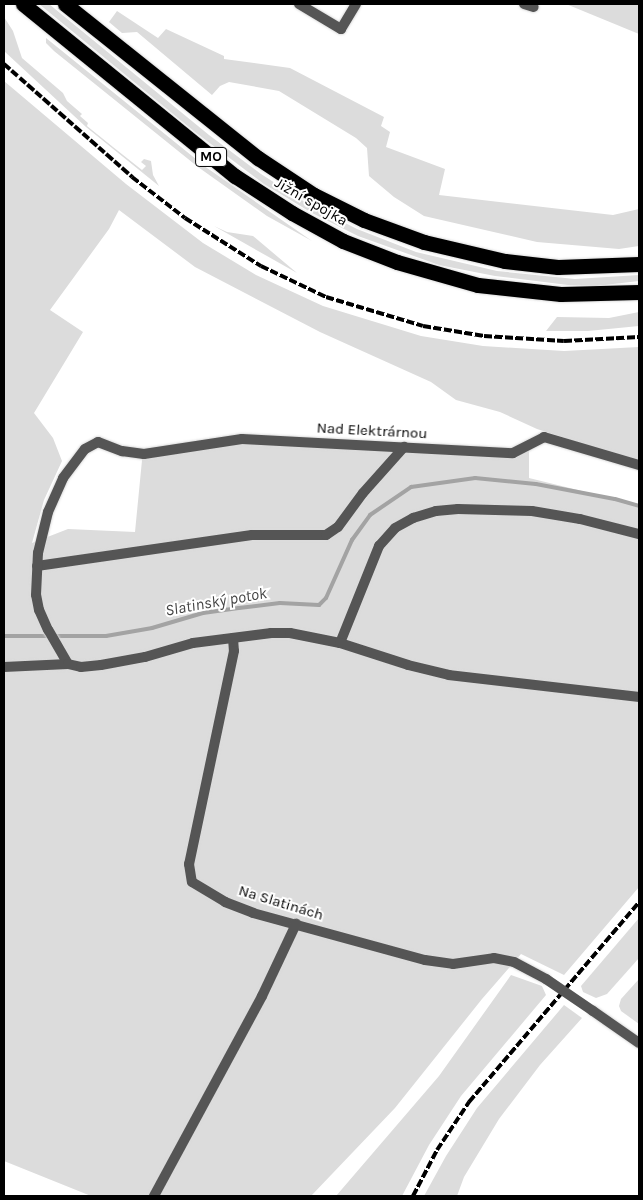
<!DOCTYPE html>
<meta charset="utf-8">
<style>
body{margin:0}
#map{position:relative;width:643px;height:1200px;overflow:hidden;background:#fff;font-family:Karla,sans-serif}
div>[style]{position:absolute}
.green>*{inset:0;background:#dcdcdc}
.stream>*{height:4px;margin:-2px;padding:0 2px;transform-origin:2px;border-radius:2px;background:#a3a3a3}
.roads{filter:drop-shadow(0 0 1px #dbdbdb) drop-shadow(0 0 1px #dbdbdb)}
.street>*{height:10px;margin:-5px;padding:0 5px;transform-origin:5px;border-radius:5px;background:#555}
.highway>*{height:15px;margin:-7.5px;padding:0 7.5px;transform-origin:7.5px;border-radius:7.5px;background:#000}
.rail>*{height:4px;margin-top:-2px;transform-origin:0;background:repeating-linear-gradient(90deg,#000 0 8px,transparent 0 10.5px)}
.street-bridge>*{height:10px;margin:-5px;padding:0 5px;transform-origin:5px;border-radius:5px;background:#555}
span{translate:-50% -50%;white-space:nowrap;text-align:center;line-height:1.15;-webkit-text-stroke:4px #fff;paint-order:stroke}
.shield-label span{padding:1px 4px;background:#fff;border:1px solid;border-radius:4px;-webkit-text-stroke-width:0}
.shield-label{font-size:14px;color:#000;font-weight:700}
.street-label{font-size:15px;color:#000}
.water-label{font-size:16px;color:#444;font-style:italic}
.frame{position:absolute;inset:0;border:5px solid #000;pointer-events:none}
</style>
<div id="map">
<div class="green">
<i style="clip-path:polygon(39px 4px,49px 4px,209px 135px,261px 174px,308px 204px,357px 229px,416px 252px,497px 271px,575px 279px,639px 275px,639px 281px,596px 286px,568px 285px,495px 276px,439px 265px,358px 236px,312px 213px,264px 184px,195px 132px)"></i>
<i style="clip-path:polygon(566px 4px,639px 4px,639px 34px)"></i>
<i style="clip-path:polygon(117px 11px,158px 38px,166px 29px,224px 56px,224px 59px,290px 68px,384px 117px,381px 126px,390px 132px,386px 147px,445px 169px,439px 195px,613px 215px,639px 209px,639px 246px,619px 249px,537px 242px,424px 216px,394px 197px,369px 176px,367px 148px,356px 138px,279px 91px,229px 82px,220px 86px,212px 95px,137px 32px,122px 33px,109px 22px)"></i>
<i style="clip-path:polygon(4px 17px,13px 31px,22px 58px,63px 93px,67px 101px,82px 114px,80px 116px,88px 123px,87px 126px,113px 147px,142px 170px,146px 166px,141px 162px,144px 159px,151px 161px,153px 175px,159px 186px,86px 127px,4px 51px)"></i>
<i style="clip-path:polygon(46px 38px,207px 168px,312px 241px,267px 216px,198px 167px,54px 51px,46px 43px)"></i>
<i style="clip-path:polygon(4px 81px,126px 184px,203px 243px,256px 275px,323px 306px,421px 336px,483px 346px,564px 351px,639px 347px,639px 459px,633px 460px,537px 429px,500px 412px,456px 400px,431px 382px,320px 332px,195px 267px,119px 210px,109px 229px,50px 310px,83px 332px,34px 413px,53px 438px,62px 461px,44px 500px,32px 543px,68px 529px,135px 532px,143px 450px,242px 435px,529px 450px,529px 478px,639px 505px,639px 887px,564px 975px,521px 954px,482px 999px,395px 1108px,311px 1196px,91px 1196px,4px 1161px)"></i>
<i style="clip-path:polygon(214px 226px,227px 232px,253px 236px,297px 273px)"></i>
<i style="clip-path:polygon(639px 312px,639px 326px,588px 331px,546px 331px,557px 317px,609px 318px)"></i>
<i style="clip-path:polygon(639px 918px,639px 958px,607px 994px,596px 998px,583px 992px,581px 986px)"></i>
<i style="clip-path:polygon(511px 975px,542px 986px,546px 995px,461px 1096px,429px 1145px,402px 1196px,336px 1196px,439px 1076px)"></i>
<i style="clip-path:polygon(639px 979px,639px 1024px,621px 1011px,619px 1006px,621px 999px)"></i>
<i style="clip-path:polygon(564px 1005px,582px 1018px,540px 1065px,499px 1119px,464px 1177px,457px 1196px,424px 1196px,446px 1156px,477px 1108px)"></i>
</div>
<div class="stream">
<i style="left:4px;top:636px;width:102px"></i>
<i style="left:106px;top:636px;width:47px;rotate:-9.9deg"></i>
<i style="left:152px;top:628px;width:53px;rotate:-16.4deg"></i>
<i style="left:203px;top:613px;width:36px;rotate:-8deg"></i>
<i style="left:239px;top:608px;width:41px;rotate:-7deg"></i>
<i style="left:280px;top:603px;width:39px;rotate:3deg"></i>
<i style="left:319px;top:605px;width:10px;rotate:-45deg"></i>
<i style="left:326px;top:598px;width:64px;rotate:-65.9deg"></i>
<i style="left:352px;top:540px;width:31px;rotate:-54deg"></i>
<i style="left:370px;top:515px;width:50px;rotate:-34.3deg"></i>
<i style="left:411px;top:487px;width:65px;rotate:-8deg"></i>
<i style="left:475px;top:478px;width:61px;rotate:5.6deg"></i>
<i style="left:536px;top:484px;width:80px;rotate:10.8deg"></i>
<i style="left:615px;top:499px;width:25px;rotate:16deg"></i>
</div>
<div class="roads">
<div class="street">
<i style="left:299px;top:4px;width:49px;rotate:30.8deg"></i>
<i style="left:341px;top:29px;width:29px;rotate:-59deg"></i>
<i style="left:524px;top:4px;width:10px;rotate:17deg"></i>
<i style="left:37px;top:566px;width:217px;rotate:-8.2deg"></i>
<i style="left:252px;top:535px;width:74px"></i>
<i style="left:326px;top:535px;width:14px;rotate:-34deg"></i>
<i style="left:338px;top:527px;width:42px;rotate:-53.7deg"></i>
<i style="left:363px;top:493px;width:62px;rotate:-48.3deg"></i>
<i style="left:233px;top:638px;width:13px;rotate:86deg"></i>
<i style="left:234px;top:651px;width:218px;rotate:101.9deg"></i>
<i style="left:189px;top:864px;width:18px;rotate:81deg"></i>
<i style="left:192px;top:882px;width:39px;rotate:31deg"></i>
<i style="left:225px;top:902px;width:30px;rotate:21deg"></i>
<i style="left:253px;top:913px;width:178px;rotate:15.3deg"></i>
<i style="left:425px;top:960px;width:28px;rotate:8deg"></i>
<i style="left:453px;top:964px;width:41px;rotate:-8.3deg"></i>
<i style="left:494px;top:958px;width:20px;rotate:11deg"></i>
<i style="left:514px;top:962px;width:36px;rotate:28deg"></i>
<i style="left:340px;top:643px;width:105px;rotate:-68.1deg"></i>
<i style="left:379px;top:546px;width:24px;rotate:-48deg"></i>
<i style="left:395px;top:528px;width:21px;rotate:-29deg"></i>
<i style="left:413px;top:518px;width:24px;rotate:-17deg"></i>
<i style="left:436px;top:511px;width:22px;rotate:-5deg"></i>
<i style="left:458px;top:509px;width:74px;rotate:1.5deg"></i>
<i style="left:532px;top:511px;width:49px;rotate:9.5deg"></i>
<i style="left:580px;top:519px;width:61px;rotate:14.3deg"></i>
<i style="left:68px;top:664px;width:39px;rotate:-120deg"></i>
<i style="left:48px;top:630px;width:22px;rotate:-114deg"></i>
<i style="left:39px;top:610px;width:15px;rotate:-101deg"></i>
<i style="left:36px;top:595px;width:42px;rotate:-87.3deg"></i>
<i style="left:38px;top:553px;width:42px;rotate:-76.3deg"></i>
<i style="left:48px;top:512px;width:37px;rotate:-66deg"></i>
<i style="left:63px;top:478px;width:36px;rotate:-53deg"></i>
<i style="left:85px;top:449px;width:15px;rotate:-28deg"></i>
<i style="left:98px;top:442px;width:26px;rotate:21deg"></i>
<i style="left:122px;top:451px;width:22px;rotate:8deg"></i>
<i style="left:144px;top:454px;width:99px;rotate:-8.7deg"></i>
<i style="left:242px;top:439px;width:271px;rotate:3deg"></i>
<i style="left:513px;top:453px;width:35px;rotate:-27deg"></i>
<i style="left:544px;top:437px;width:99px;rotate:16.4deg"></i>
<i style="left:4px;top:667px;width:64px;rotate:-2.7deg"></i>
<i style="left:68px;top:664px;width:13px;rotate:13deg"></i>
<i style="left:81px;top:667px;width:20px;rotate:-6deg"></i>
<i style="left:101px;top:665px;width:45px;rotate:-10.3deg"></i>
<i style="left:145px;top:657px;width:50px;rotate:-16.3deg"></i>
<i style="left:193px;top:643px;width:79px;rotate:-7.3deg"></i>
<i style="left:271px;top:633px;width:19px"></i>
<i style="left:290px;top:633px;width:51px;rotate:11.3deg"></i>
<i style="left:340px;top:643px;width:71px;rotate:17.9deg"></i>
<i style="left:408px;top:665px;width:42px;rotate:13.7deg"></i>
<i style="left:449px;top:675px;width:191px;rotate:6.6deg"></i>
<i style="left:593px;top:1011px;width:56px;rotate:34.8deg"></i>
<i style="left:154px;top:1196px;width:227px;rotate:-61.6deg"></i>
<i style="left:262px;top:996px;width:80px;rotate:-64.7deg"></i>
</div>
<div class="highway">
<i style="left:23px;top:4px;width:273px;rotate:39.1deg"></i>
<i style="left:235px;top:176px;width:68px;rotate:33deg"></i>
<i style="left:292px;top:213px;width:58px;rotate:28.8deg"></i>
<i style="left:343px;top:241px;width:58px;rotate:21.3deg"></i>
<i style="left:397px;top:262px;width:84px;rotate:15.9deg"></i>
<i style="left:478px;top:285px;width:83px;rotate:6.2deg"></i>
<i style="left:561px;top:294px;width:78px;rotate:-1.5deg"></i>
<i style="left:65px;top:4px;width:247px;rotate:38.6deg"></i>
<i style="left:258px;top:158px;width:67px;rotate:33.5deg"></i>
<i style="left:314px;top:195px;width:56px;rotate:26.6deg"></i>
<i style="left:364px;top:220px;width:64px;rotate:20.1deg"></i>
<i style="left:424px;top:242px;width:83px;rotate:13.2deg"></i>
<i style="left:505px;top:261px;width:53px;rotate:6.5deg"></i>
<i style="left:558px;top:267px;width:81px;rotate:-2.1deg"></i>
</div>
</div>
<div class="rail">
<i style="left:4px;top:64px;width:171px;rotate:41.4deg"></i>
<i style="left:132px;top:177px;width:67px;rotate:37.7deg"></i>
<i style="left:185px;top:218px;width:90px;rotate:32.3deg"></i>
<i style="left:261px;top:266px;width:72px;rotate:25.5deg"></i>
<i style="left:326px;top:297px;width:101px;rotate:16.6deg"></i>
<i style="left:423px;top:326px;width:62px;rotate:9.3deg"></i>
<i style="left:484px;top:336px;width:80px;rotate:3.6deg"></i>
<i style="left:564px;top:341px;width:75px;rotate:-3.1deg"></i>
<i style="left:413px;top:1196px;width:52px;rotate:-62.4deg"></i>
<i style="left:437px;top:1150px;width:58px;rotate:-56.3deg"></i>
<i style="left:469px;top:1102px;width:262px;rotate:-49.6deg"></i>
</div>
<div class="street-bridge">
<i style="left:546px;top:979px;width:57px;rotate:34.2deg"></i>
</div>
<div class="shield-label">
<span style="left:211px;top:157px">MO</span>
</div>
<div class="street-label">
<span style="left:311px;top:202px;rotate:30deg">Jižní spojka</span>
<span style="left:372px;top:431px;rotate:3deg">Nad Elektrárnou</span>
<span style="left:281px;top:903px;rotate:17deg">Na Slatinách</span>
</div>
<div class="water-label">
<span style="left:216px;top:602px;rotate:-10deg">Slatinský potok</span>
</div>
<div class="frame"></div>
</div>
